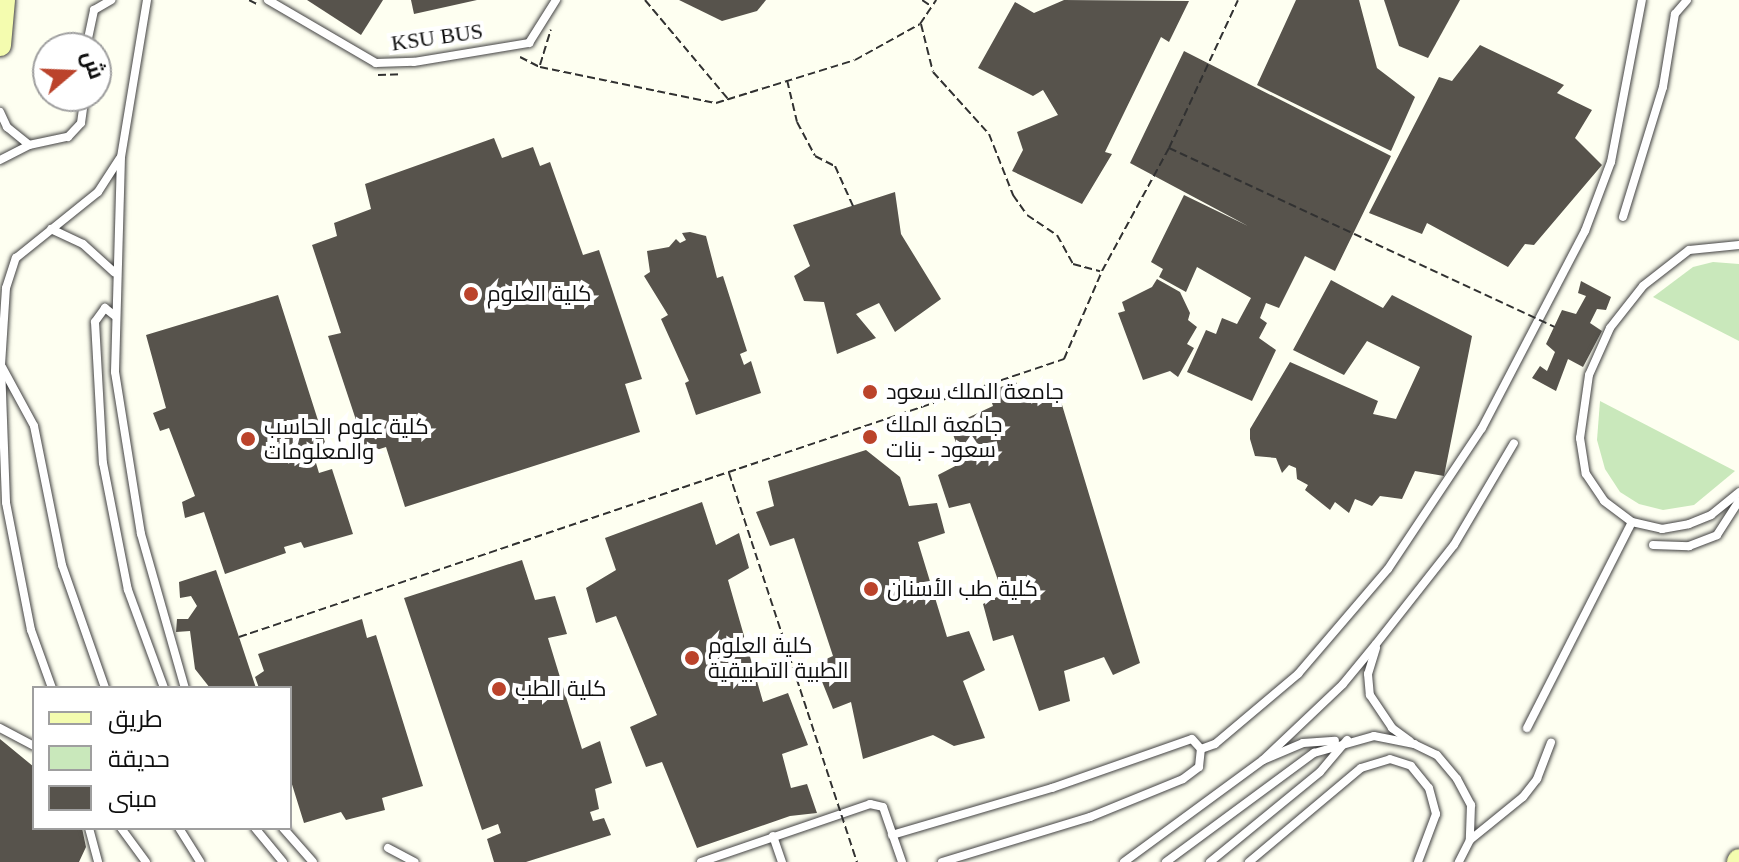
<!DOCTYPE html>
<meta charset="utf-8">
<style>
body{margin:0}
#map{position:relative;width:1739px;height:862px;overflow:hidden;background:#fefff1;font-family:"Times New Roman",Cairo,serif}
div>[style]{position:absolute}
.green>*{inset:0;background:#c9e8bb}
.building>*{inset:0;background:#57534c}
.path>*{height:2px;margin-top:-1px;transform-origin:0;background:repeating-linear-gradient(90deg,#313131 0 8px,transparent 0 12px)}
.roads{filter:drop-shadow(0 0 2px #424242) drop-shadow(0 0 2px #424242)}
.lane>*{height:8px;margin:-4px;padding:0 4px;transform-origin:4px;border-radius:4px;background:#fff}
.secondary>*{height:22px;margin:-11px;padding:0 11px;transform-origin:11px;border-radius:11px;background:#f4fcaf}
.path-bridge>*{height:2px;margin-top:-1px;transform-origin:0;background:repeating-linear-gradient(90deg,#313131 0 8px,transparent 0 12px)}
.dots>*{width:22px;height:22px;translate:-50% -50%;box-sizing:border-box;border:4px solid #fff;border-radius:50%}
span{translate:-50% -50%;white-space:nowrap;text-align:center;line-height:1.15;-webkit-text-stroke:8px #fff;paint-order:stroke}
.street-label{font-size:22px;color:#0f0f0f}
.poi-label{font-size:22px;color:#0f0f0f}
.left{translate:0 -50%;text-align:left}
.legend{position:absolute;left:32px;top:686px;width:260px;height:144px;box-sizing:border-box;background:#fff;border:2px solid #9f9f9f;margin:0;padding:10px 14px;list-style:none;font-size:24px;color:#0f0f0f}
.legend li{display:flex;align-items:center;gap:16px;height:40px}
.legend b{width:40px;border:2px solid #9f9f9f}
.north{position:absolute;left:32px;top:32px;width:80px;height:80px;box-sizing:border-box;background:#fff;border:2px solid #9f9f9f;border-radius:50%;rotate:71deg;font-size:22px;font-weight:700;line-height:32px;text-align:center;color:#0f0f0f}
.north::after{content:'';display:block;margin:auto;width:28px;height:36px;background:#bb432b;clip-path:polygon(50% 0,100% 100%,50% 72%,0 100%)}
</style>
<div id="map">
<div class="green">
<i style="clip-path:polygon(1713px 262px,1739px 264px,1739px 341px,1653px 297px,1693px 267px)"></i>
<i style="clip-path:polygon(1600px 401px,1735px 471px,1694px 505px,1663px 510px,1639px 504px,1620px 492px,1605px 469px,1597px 440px)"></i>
</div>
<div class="building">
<i style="clip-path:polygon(307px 0,383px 0,361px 35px)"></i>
<i style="clip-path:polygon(411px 0,477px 0,414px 14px)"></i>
<i style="clip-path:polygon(679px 0,766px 0,757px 11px,722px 21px)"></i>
<i style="clip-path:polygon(1064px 0,1189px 1px,1169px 42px,1161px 37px,1105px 152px,1112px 154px,1082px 204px,1012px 171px,1023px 150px,1017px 132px,1058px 115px,1043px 90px,1033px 96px,978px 68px,1015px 2px,1034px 13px)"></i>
<i style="clip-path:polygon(1296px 0,1359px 0,1377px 68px,1415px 97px,1391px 151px,1257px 85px)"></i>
<i style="clip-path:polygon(1384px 0,1460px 0,1428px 58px,1399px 46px)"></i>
<i style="clip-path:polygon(1480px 45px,1564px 85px,1557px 93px,1592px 110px,1575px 138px,1602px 165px,1534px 245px,1525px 244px,1508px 267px,1427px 223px,1422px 234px,1369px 213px,1439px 77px,1452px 81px)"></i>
<i style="clip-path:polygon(1184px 51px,1391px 156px,1335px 271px,1305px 256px,1279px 308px,1266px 303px,1260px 318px,1267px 323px,1259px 338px,1276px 350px,1252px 401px,1187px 372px,1206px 330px,1216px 334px,1222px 318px,1237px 324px,1251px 298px,1197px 267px,1186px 292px,1159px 277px,1163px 269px,1151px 262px,1184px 195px,1248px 226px,1130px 163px)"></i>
<i style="clip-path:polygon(494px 138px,502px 158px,533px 147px,540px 166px,550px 162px,583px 255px,599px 250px,642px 379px,625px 384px,640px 432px,405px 507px,386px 447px,367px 453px,328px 336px,341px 333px,312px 245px,337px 236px,334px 223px,371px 209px,365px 184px)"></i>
<i style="clip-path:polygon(895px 192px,901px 234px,941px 299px,895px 332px,879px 303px,856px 314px,876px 338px,837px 354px,824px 302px,804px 301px,794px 276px,810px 266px,793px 225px)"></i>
<i style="clip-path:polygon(690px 232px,706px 236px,717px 278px,723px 276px,747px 351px,740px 354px,744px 365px,751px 361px,761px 393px,696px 415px,685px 383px,689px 381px,661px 319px,668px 315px,644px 276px,650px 272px,647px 251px,669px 247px,676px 239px,680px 243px,686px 240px,682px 233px)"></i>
<i style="clip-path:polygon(1157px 279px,1180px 292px,1190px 313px,1188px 320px,1197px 327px,1187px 344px,1194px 348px,1178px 377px,1170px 371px,1143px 380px,1118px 313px,1125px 311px,1122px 302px,1152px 287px)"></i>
<i style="clip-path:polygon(1331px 280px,1383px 308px,1392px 295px,1472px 336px,1444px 476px,1415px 471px,1402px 499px,1380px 496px,1372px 506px,1355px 499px,1349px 513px,1335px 502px,1330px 510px,1305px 490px,1308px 485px,1297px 479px,1296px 468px,1289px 465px,1282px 473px,1276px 458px,1255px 456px,1250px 439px,1250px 429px,1290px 362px,1378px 401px,1373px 414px,1396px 419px,1420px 367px,1367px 341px,1344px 375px,1293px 350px)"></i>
<i style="clip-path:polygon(1581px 281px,1611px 297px,1606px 310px,1597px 309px,1590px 323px,1602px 331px,1583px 367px,1568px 359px,1556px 391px,1532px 378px,1540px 366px,1547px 371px,1555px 352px,1546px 344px,1562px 310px,1576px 314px,1586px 296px,1578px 293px)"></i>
<i style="clip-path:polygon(278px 295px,330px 458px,316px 463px,319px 473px,332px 469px,353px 534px,304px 548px,301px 542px,284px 547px,286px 553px,225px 574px,204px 512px,185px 518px,182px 502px,195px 496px,169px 428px,160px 431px,153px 413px,166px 408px,146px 335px)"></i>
<i style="clip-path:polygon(1016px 382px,1024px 397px,1056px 385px,1140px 663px,1113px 675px,1104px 657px,1064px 671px,1070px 701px,1039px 711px,1013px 635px,993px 641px,983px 604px,1003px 594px,970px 503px,949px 508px,938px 475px,963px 462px,950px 426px,993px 406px,988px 391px)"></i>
<i style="clip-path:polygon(866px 450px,900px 477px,909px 506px,937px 503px,945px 533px,918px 542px,947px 637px,969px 631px,985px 670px,963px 681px,985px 738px,954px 746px,933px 735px,863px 759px,851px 702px,833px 709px,815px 664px,833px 656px,794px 538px,770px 546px,756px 512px,774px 506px,768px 481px)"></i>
<i style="clip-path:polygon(702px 502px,716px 545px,739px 533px,749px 568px,728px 580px,763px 702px,788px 693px,808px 745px,782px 754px,791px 788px,807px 784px,817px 813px,790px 816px,697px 848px,662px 762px,646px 767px,630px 727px,657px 715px,616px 616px,596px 623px,586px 588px,616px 570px,605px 538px)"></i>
<i style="clip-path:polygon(522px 560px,535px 600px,555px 596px,567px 634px,548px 638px,582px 749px,600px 741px,612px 783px,595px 789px,599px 809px,590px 812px,593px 821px,604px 818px,611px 835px,526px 862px,494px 862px,487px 839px,501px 833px,498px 824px,482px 830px,404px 598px)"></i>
<i style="clip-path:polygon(216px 570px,239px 637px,256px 688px,210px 688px,195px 669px,190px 631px,176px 632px,177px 619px,188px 619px,197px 606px,191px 596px,180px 598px,179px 582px)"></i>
<i style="clip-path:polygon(362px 619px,367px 638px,376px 635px,423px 786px,382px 798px,385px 810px,346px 820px,341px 812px,304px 823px,290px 778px,290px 688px,259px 688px,255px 677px,264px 671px,258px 654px)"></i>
<i style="clip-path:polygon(0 739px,34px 767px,34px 828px,82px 828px,86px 847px,79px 862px,0 862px)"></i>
</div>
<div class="path">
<i style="left:249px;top:0;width:11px;rotate:27deg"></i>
<i style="left:645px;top:0;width:129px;rotate:50deg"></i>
<i style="left:922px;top:0;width:11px;rotate:34deg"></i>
<i style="left:921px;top:24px;width:49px;rotate:76deg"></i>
<i style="left:933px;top:72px;width:84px;rotate:47.9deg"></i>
<i style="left:989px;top:134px;width:66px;rotate:68.5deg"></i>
<i style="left:1013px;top:195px;width:24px;rotate:55deg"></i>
<i style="left:1027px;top:215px;width:36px;rotate:34deg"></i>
<i style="left:1057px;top:235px;width:33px;rotate:61deg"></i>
<i style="left:1073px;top:264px;width:28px;rotate:15deg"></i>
<i style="left:520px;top:57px;width:22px;rotate:27deg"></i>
<i style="left:540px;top:67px;width:180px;rotate:11.6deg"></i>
<i style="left:716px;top:103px;width:145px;rotate:-17.2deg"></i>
<i style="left:855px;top:60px;width:74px;rotate:-29deg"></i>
<i style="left:920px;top:24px;width:29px;rotate:-56deg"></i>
<i style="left:540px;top:65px;width:37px;rotate:-73deg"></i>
<i style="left:378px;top:75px;width:24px;rotate:-2deg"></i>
<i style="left:787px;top:80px;width:43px;rotate:76.6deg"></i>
<i style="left:797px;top:122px;width:38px;rotate:62deg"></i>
<i style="left:815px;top:156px;width:22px;rotate:27deg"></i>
<i style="left:835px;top:166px;width:44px;rotate:65.8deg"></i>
<i style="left:239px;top:637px;width:871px;rotate:-18.62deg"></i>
<i style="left:1064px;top:359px;width:96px;rotate:-66.6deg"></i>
<i style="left:1102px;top:271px;width:140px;rotate:-61.4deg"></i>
<i style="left:1169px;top:148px;width:163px;rotate:-65deg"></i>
</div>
<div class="roads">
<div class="lane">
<i style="left:147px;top:0;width:159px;rotate:99.4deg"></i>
<i style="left:121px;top:157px;width:215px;rotate:91.6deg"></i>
<i style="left:115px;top:372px;width:164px;rotate:80.9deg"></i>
<i style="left:141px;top:534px;width:160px;rotate:74.1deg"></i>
<i style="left:268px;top:0;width:125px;rotate:30.3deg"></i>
<i style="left:376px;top:63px;width:38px;rotate:-2deg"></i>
<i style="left:414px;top:62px;width:117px;rotate:-9.4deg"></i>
<i style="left:529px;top:43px;width:51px;rotate:-57.9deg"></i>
<i style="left:86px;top:48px;width:39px;rotate:-78deg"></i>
<i style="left:94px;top:10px;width:20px;rotate:-30deg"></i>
<i style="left:0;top:112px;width:17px;rotate:65deg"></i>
<i style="left:7px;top:127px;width:28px;rotate:39deg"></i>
<i style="left:0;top:160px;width:33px;rotate:-27deg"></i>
<i style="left:29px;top:145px;width:40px;rotate:-12deg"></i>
<i style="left:68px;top:137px;width:19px;rotate:-47deg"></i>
<i style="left:81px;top:123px;width:27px;rotate:-82deg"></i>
<i style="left:1623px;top:217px;width:136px;rotate:-72.9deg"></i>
<i style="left:1663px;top:87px;width:74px;rotate:-80.7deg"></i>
<i style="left:1675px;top:14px;width:18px;rotate:-49deg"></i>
<i style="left:51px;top:229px;width:35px;rotate:25deg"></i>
<i style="left:83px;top:244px;width:42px;rotate:42.1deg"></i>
<i style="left:1739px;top:245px;width:50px;rotate:174.3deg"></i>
<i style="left:1689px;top:250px;width:58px;rotate:142deg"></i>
<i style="left:1643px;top:286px;width:53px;rotate:128.2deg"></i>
<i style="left:1610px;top:328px;width:51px;rotate:114.1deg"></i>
<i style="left:1589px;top:375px;width:64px;rotate:98.1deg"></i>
<i style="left:1580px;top:438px;width:36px;rotate:81deg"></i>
<i style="left:1586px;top:474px;width:32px;rotate:56deg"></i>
<i style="left:1604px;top:501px;width:35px;rotate:37deg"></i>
<i style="left:1632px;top:522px;width:31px;rotate:13deg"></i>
<i style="left:1662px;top:529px;width:27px;rotate:-10deg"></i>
<i style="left:1689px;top:524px;width:24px;rotate:-22deg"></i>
<i style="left:1711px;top:515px;width:36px;rotate:-39deg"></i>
<i style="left:115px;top:316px;width:13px;rotate:-141deg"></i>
<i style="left:105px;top:308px;width:17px;rotate:126deg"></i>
<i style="left:95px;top:322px;width:141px;rotate:86.8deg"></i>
<i style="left:103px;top:463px;width:129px;rotate:78.9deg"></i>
<i style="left:128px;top:590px;width:104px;rotate:69.8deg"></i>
<i style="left:2px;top:367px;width:67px;rotate:61.5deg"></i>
<i style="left:34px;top:426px;width:142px;rotate:78.6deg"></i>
<i style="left:62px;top:565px;width:130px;rotate:70.7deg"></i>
<i style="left:1653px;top:545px;width:36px;rotate:2deg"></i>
<i style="left:1689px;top:546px;width:30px;rotate:-21deg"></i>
<i style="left:1717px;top:535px;width:40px;rotate:-57.1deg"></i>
<i style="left:1376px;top:648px;width:27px;rotate:107deg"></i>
<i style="left:1368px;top:674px;width:21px;rotate:85deg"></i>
<i style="left:1370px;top:695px;width:40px;rotate:56deg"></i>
<i style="left:1392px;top:728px;width:22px;rotate:36deg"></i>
<i style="left:52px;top:688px;width:62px;rotate:-109.9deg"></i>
<i style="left:31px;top:630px;width:130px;rotate:-101.1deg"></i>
<i style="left:6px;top:502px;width:137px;rotate:-92.1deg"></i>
<i style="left:1px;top:365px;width:77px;rotate:-86.3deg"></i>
<i style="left:6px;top:288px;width:32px;rotate:-72deg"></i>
<i style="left:16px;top:258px;width:105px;rotate:-38.8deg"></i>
<i style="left:98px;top:192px;width:40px;rotate:-57.1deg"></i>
<i style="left:0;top:728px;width:38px;rotate:28deg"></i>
<i style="left:1527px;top:728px;width:231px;rotate:-63deg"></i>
<i style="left:1201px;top:749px;width:15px;rotate:-20deg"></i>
<i style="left:1215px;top:744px;width:109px;rotate:-40.1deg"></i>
<i style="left:1298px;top:674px;width:138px;rotate:-49.4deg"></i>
<i style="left:1388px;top:569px;width:169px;rotate:-56.3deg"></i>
<i style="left:1482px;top:428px;width:222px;rotate:-62.4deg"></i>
<i style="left:1585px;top:231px;width:74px;rotate:-69.4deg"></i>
<i style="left:1611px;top:162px;width:165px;rotate:-79.2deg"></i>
<i style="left:1263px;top:760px;width:110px;rotate:-43.5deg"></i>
<i style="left:1343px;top:684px;width:52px;rotate:-50.5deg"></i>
<i style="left:1376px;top:644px;width:126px;rotate:-51.8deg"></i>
<i style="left:1454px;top:545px;width:118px;rotate:-59.5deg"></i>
<i style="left:89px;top:828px;width:35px;rotate:75deg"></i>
<i style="left:121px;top:828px;width:42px;rotate:53.7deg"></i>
<i style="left:179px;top:828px;width:40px;rotate:58deg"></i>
<i style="left:255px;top:828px;width:44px;rotate:50.5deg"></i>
<i style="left:283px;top:828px;width:45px;rotate:48.6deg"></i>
<i style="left:892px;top:835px;width:167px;rotate:-16.4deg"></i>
<i style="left:1052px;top:788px;width:148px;rotate:-19.3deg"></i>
<i style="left:1192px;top:739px;width:13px;rotate:48deg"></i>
<i style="left:773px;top:836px;width:28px;rotate:71deg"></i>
<i style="left:1470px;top:840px;width:68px;rotate:-39.1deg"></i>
<i style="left:1523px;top:797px;width:23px;rotate:-52deg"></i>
<i style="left:1537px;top:779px;width:39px;rotate:-69deg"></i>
<i style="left:388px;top:848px;width:30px;rotate:28deg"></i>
<i style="left:701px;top:862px;width:179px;rotate:-18.9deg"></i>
<i style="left:870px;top:804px;width:13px;rotate:13deg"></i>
<i style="left:883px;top:807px;width:58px;rotate:70.9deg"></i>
<i style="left:942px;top:862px;width:155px;rotate:-16.9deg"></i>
<i style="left:1090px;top:817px;width:100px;rotate:-22.2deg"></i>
<i style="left:1183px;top:779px;width:20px;rotate:-37deg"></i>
<i style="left:1199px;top:767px;width:18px;rotate:-84deg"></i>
<i style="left:1124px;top:862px;width:172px;rotate:-36.3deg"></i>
<i style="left:1263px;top:760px;width:43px;rotate:-23deg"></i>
<i style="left:1303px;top:743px;width:32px;rotate:-4deg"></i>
<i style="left:1166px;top:862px;width:184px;rotate:-36.4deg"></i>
<i style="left:1314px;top:753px;width:62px;rotate:-15.8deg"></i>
<i style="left:1374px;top:736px;width:41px;rotate:11.3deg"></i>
<i style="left:1414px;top:744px;width:25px;rotate:26deg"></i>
<i style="left:1437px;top:755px;width:31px;rotate:50deg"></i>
<i style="left:1457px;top:779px;width:30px;rotate:62deg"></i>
<i style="left:1471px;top:805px;width:35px;rotate:92deg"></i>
<i style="left:1470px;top:840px;width:25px;rotate:117deg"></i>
<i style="left:1210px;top:862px;width:142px;rotate:-39.3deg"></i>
<i style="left:1320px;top:772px;width:42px;rotate:-49.8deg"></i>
<i style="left:1249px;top:862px;width:146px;rotate:-40deg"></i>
<i style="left:1361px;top:768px;width:30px;rotate:-17deg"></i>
<i style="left:1390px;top:759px;width:22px;rotate:18deg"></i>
<i style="left:1411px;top:766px;width:28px;rotate:51deg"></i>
<i style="left:1429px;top:788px;width:27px;rotate:75deg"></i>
<i style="left:1436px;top:814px;width:51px;rotate:110.6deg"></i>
</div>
<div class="secondary">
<i style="left:0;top:45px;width:45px;rotate:-84.9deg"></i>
<i style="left:1738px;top:862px;width:2px;rotate:-63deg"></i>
</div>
</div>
<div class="path-bridge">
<i style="left:1169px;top:148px;width:425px;rotate:24.9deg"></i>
<i style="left:729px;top:473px;width:410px;rotate:71.8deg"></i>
</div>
<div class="dots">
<i style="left:471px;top:294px;background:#bb432b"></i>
<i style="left:870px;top:392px;background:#bb432b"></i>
<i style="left:870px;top:437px;background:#bb432b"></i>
<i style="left:248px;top:439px;background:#bb432b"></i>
<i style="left:871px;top:589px;background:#bb432b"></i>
<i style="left:692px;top:658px;background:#bb432b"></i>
<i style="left:499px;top:689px;background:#bb432b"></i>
</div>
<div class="street-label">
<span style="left:437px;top:37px;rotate:-8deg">KSU BUS</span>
</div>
<div class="poi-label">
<span class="left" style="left:487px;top:294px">كلية العلوم</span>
<span class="left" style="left:886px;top:392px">جامعة الملك سعود</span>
<span class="left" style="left:886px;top:437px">جامعة الملك<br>سعود - بنات</span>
<span class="left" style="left:264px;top:439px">كلية علوم الحاسب<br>والمعلومات</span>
<span class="left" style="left:887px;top:589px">كلية طب الأسنان</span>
<span class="left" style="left:708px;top:658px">كلية العلوم<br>الطبية التطبيقية</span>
<span class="left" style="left:515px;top:689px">كلية الطب</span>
</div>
<ul class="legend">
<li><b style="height:10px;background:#f4fcaf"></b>طريق</li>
<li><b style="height:22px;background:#c9e8bb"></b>حديقة</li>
<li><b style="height:22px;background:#57534c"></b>مبنى</li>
</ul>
<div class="north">ش</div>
</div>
